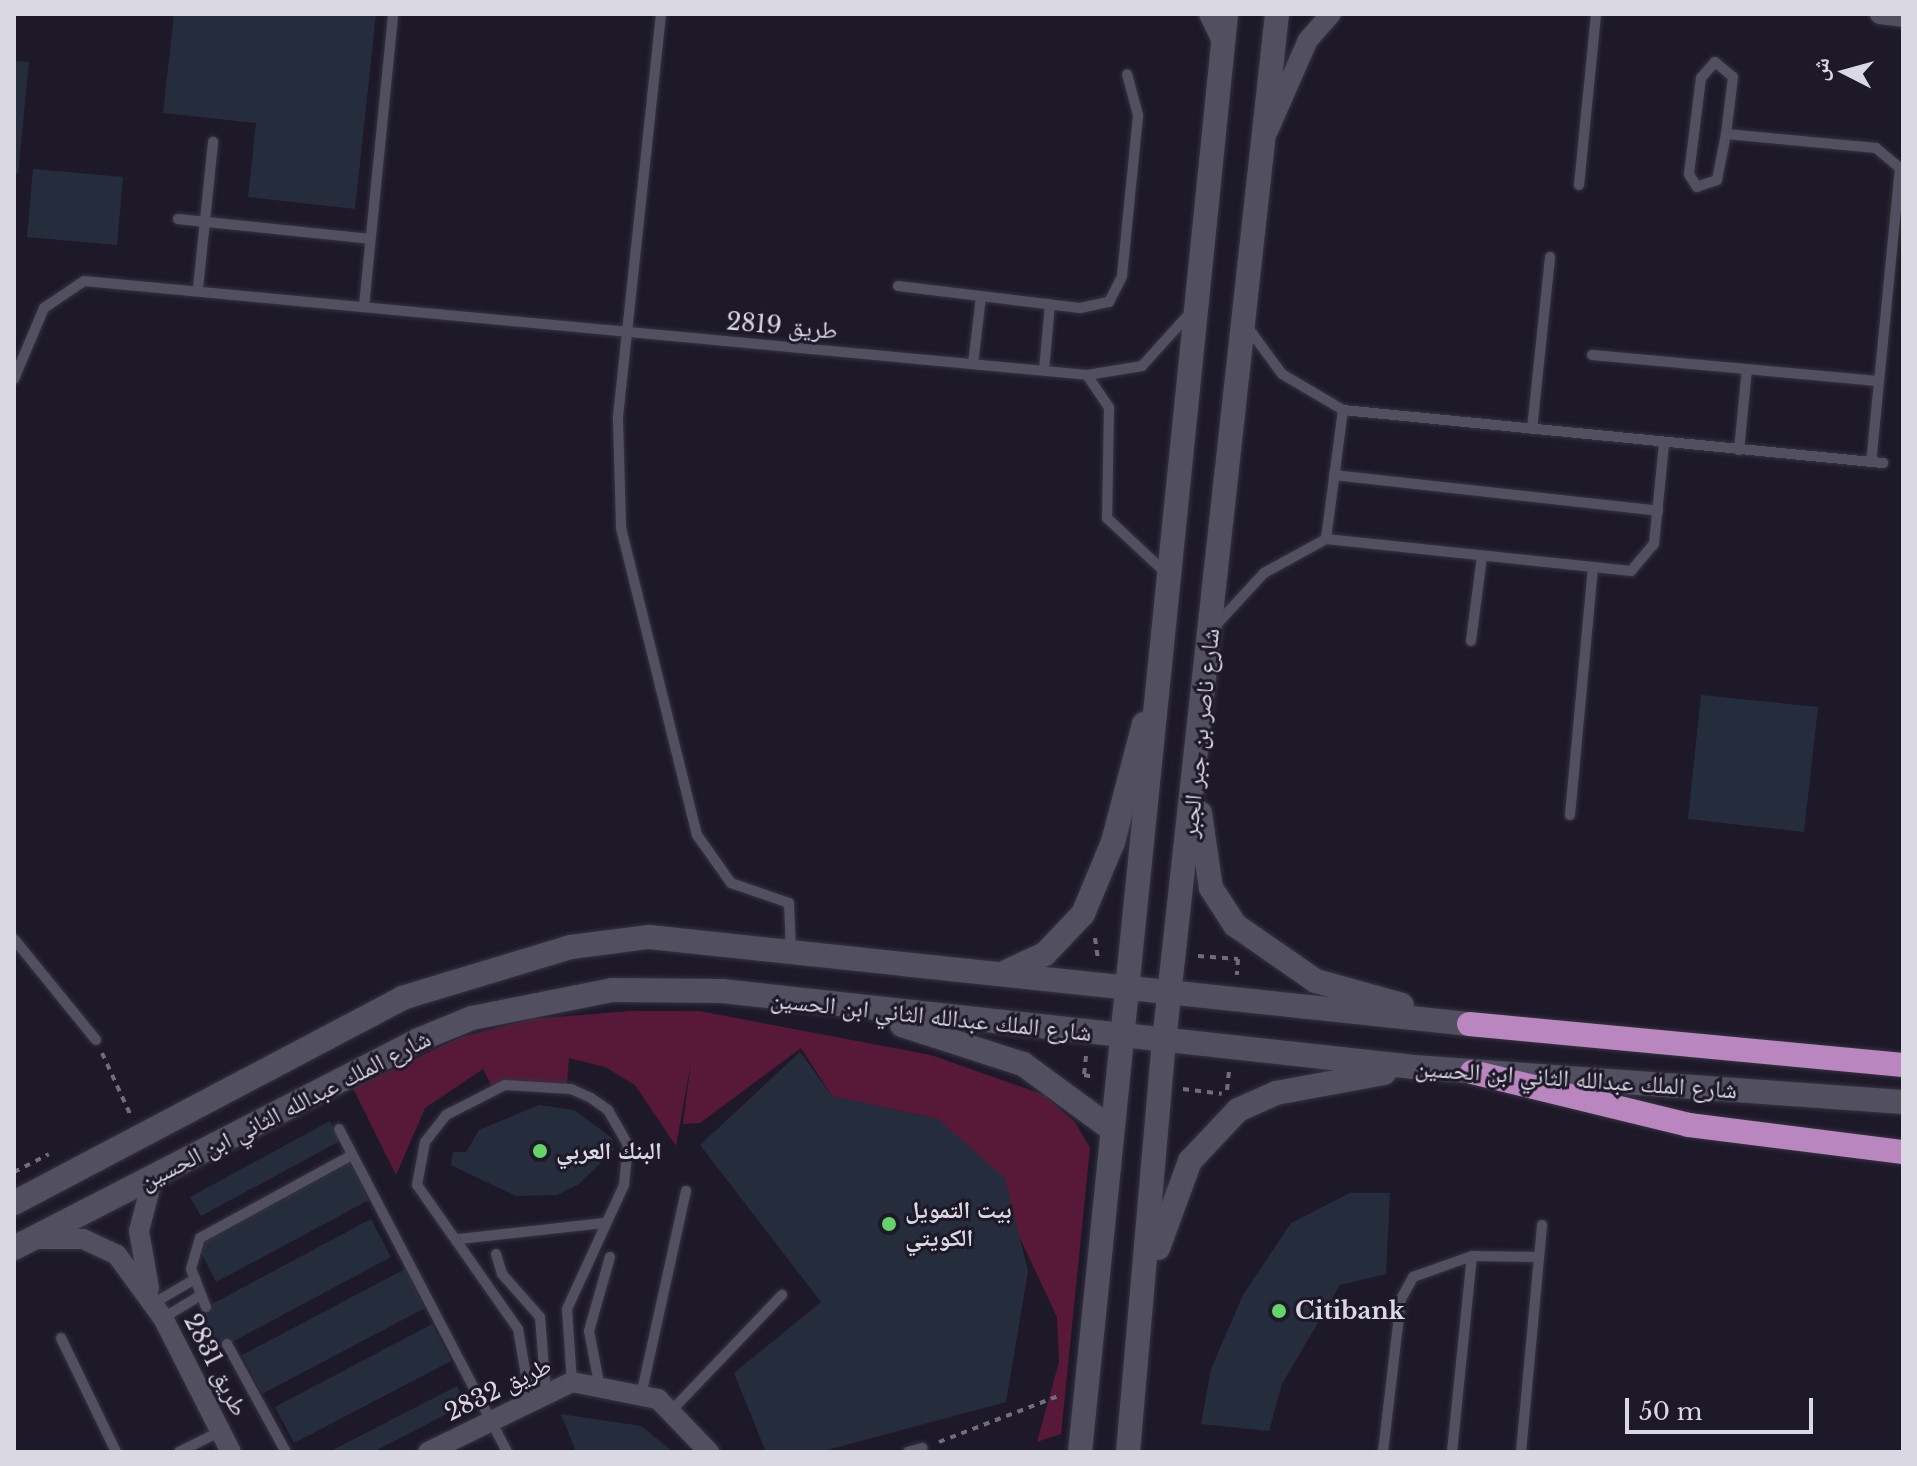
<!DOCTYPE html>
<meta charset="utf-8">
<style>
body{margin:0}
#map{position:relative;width:1917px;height:1466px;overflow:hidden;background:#1d1929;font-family:"Libre Baskerville","Noto Naskh Arabic",serif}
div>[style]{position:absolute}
.green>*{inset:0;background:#581939}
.building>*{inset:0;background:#252d3c}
.path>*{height:4px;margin-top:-2px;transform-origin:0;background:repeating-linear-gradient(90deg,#716e7b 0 6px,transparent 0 12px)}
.roads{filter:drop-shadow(0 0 2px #35333f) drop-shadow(0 0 2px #35333f)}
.lane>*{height:10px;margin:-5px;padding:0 5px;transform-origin:5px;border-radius:5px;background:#524f61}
.street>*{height:20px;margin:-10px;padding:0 10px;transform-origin:10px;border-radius:10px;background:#524f61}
.secondary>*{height:24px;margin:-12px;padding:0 12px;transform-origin:12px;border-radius:12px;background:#524f61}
.highway>*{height:24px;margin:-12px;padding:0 12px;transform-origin:12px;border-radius:12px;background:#b986bf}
.dots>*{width:22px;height:22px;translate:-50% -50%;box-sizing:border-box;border:4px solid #1d1929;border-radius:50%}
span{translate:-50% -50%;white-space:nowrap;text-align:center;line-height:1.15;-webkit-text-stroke:6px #1d1929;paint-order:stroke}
.street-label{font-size:24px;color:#dad8e3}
.poi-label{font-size:24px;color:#dad8e3;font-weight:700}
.left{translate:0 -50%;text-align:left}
.frame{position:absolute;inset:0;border:16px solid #dad8e3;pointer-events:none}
.north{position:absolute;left:1805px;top:32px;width:80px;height:80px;-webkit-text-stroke:6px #1d1929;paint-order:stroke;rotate:276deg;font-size:22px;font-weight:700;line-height:32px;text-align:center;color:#dad8e3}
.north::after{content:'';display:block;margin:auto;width:28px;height:36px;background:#dad8e3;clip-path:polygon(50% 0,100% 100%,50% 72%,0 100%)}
.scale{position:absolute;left:1625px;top:1398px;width:188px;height:36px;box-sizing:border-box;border:4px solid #dad8e3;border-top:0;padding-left:10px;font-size:24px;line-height:28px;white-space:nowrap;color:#dad8e3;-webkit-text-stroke:6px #1d1929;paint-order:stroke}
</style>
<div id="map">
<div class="green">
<i style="clip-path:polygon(631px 1011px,699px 1011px,931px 1055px,1044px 1095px,1075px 1122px,1090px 1148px,1061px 1434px,1037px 1442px,1059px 1362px,1057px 1317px,1004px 1204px,938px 1119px,832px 1096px,801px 1048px,700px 1123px,683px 1124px,691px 1061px,676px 1146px,635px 1085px,605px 1067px,569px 1058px,567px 1084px,492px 1087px,483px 1069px,425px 1108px,396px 1175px,353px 1088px,461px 1037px,531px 1019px)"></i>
</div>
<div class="building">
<i style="clip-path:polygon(174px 14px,376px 14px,355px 209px,248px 197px,256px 123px,163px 113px)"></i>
<i style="clip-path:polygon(14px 61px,29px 62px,18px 174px,14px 174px)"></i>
<i style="clip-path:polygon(33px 169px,123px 177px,117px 245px,27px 237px)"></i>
<i style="clip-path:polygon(1701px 695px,1818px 707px,1804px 832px,1688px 819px)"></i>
<i style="clip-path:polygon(800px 1052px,832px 1096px,938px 1119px,1005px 1178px,1028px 1271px,1006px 1402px,820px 1452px,766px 1452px,734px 1373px,821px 1302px,700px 1145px)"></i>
<i style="clip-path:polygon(539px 1105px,574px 1110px,612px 1138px,614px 1150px,579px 1184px,557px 1195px,516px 1196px,451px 1165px,453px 1152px,466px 1152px,479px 1130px)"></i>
<i style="clip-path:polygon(330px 1121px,340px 1141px,201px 1216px,190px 1197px)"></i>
<i style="clip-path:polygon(350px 1163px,369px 1200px,216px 1282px,197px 1245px)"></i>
<i style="clip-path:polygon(1350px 1193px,1390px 1193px,1386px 1274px,1340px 1285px,1282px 1384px,1269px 1431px,1201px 1424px,1211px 1369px,1243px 1295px,1291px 1223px)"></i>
<i style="clip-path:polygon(371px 1219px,391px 1257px,219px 1349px,199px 1311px)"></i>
<i style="clip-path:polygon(405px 1269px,425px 1308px,262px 1394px,242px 1355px)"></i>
<i style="clip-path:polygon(432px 1324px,451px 1361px,294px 1443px,275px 1407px)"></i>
<i style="clip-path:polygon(457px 1386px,466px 1404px,373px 1452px,329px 1452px)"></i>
<i style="clip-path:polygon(561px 1414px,641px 1426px,673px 1452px,576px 1452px)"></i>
</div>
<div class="path">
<i style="left:1095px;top:938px;width:22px;rotate:82deg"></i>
<i style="left:1198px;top:956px;width:40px;rotate:4.3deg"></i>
<i style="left:1238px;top:959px;width:16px;rotate:94deg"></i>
<i style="left:102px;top:1053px;width:67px;rotate:65.3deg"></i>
<i style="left:1086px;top:1056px;width:19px;rotate:96deg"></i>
<i style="left:1084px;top:1075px;width:11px;rotate:10deg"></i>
<i style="left:1183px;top:1089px;width:39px;rotate:7deg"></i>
<i style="left:1227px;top:1090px;width:19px;rotate:-84deg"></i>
<i style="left:14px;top:1172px;width:39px;rotate:-27deg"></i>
<i style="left:939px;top:1442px;width:131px;rotate:-21.1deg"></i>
</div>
<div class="roads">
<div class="lane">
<i style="left:661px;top:14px;width:407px;rotate:96.1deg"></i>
<i style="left:618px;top:419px;width:109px;rotate:88.4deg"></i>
<i style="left:621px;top:528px;width:316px;rotate:76.1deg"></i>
<i style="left:697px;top:835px;width:59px;rotate:54.7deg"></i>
<i style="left:731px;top:883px;width:61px;rotate:19deg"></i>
<i style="left:789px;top:903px;width:48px;rotate:87.6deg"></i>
<i style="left:1715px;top:62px;width:23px;rotate:40deg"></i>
<i style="left:1733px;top:77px;width:57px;rotate:97deg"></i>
<i style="left:1726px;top:134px;width:47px;rotate:101.1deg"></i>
<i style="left:1717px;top:180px;width:21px;rotate:161deg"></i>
<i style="left:1697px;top:187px;width:15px;rotate:-122deg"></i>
<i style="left:1689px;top:174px;width:97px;rotate:-82.9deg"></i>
<i style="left:1701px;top:78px;width:21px;rotate:-49deg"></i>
<i style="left:1726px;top:134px;width:151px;rotate:5.3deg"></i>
<i style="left:1876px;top:148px;width:31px;rotate:40deg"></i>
<i style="left:1900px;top:168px;width:295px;rotate:95.6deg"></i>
<i style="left:1579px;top:185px;width:172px;rotate:-84.3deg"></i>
<i style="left:178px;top:219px;width:193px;rotate:5.9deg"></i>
<i style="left:898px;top:286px;width:183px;rotate:6.9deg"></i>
<i style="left:1080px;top:308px;width:30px;rotate:-12deg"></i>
<i style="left:1109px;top:302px;width:29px;rotate:-63deg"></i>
<i style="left:1122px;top:276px;width:162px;rotate:-84.3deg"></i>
<i style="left:1138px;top:115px;width:42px;rotate:-105deg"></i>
<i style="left:198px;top:288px;width:147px;rotate:-84.1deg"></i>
<i style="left:364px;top:306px;width:293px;rotate:-84.3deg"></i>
<i style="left:1246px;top:325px;width:61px;rotate:53.7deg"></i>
<i style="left:1282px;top:374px;width:71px;rotate:30.5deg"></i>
<i style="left:1343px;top:410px;width:543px;rotate:5.61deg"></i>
<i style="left:1592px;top:355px;width:287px;rotate:5.2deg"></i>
<i style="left:973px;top:364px;width:67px;rotate:-83.2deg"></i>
<i style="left:1044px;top:370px;width:66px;rotate:-84.8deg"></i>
<i style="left:1087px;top:375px;width:40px;rotate:56deg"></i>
<i style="left:1109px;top:408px;width:110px;rotate:91deg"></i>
<i style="left:1107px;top:518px;width:83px;rotate:43.1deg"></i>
<i style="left:14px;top:379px;width:77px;rotate:-67.1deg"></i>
<i style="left:44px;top:308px;width:48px;rotate:-34deg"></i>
<i style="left:84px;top:281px;width:1007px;rotate:5.35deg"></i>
<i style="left:1087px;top:375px;width:56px;rotate:-9.3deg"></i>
<i style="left:1142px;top:366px;width:70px;rotate:-47.9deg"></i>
<i style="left:1532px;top:429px;width:173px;rotate:-84deg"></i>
<i style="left:1739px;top:450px;width:81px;rotate:-84.4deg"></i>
<i style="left:1334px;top:475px;width:326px;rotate:6.3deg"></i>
<i style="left:1326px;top:539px;width:130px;rotate:-82.5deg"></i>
<i style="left:1215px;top:626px;width:72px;rotate:-47.2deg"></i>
<i style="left:1264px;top:573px;width:71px;rotate:-28.7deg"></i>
<i style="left:1326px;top:539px;width:307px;rotate:6deg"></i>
<i style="left:1631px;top:571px;width:35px;rotate:-50deg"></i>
<i style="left:1654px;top:544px;width:101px;rotate:-84.3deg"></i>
<i style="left:1471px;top:641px;width:86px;rotate:-82.6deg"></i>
<i style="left:1570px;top:815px;width:248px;rotate:-84.7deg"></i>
<i style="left:14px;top:939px;width:130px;rotate:50.9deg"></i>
<i style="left:339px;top:1129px;width:364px;rotate:62.5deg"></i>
<i style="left:459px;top:1239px;width:146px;rotate:-6.3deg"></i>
<i style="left:496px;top:1254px;width:21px;rotate:73deg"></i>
<i style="left:502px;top:1274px;width:57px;rotate:48.5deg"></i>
<i style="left:540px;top:1317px;width:76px;rotate:85.5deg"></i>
<i style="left:154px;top:1303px;width:48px;rotate:-30.3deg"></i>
<i style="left:206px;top:1307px;width:41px;rotate:-111.5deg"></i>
<i style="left:191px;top:1269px;width:32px;rotate:-74deg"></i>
<i style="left:200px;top:1238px;width:173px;rotate:-28.6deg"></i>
<i style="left:163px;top:1318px;width:44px;rotate:-31.2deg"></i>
<i style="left:61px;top:1338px;width:127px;rotate:64.2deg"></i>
<i style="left:227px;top:1344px;width:123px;rotate:61.4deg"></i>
<i style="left:599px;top:1383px;width:53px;rotate:-100.9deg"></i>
<i style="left:589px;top:1331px;width:77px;rotate:-74.2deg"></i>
<i style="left:642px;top:1391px;width:205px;rotate:-77.6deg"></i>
<i style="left:530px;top:1399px;width:71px;rotate:-99.7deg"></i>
<i style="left:518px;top:1329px;width:176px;rotate:-125deg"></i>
<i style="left:417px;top:1185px;width:44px;rotate:-79.5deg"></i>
<i style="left:425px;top:1142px;width:34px;rotate:-52deg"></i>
<i style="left:446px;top:1115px;width:66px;rotate:-27deg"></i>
<i style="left:505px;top:1085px;width:66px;rotate:3.5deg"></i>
<i style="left:571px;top:1089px;width:22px;rotate:24deg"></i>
<i style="left:591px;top:1098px;width:21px;rotate:35deg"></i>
<i style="left:608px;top:1110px;width:40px;rotate:60.3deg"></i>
<i style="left:628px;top:1145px;width:40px;rotate:95.7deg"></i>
<i style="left:624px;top:1185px;width:136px;rotate:114.7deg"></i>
<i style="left:567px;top:1309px;width:73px;rotate:86.1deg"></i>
<i style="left:673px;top:1409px;width:158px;rotate:-46.3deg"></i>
<i style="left:179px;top:1452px;width:47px;rotate:-26.6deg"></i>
<i style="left:908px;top:1452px;width:15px;rotate:-16deg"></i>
<i style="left:1383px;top:1452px;width:154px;rotate:-83.3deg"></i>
<i style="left:1401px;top:1299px;width:25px;rotate:-61deg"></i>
<i style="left:1413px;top:1277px;width:63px;rotate:-19.6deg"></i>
<i style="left:1472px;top:1256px;width:65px;rotate:0.9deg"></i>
<i style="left:1452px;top:1452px;width:197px;rotate:-84.2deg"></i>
<i style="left:1521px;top:1452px;width:228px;rotate:-84.7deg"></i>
</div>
<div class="street">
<i style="left:1209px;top:14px;width:32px;rotate:64deg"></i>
<i style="left:1880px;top:14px;width:23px;rotate:7deg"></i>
<i style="left:1268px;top:131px;width:99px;rotate:-66.3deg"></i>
<i style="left:1308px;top:40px;width:35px;rotate:-49deg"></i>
<i style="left:34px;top:1239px;width:49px"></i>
<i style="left:83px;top:1239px;width:38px;rotate:25deg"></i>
<i style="left:117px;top:1255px;width:78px;rotate:53.9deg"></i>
<i style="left:163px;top:1318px;width:150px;rotate:63.1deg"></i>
<i style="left:149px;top:1288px;width:58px;rotate:-100deg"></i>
<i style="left:139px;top:1231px;width:56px;rotate:-75.5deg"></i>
<i style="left:428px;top:1452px;width:160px;rotate:-25.9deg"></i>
<i style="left:572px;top:1382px;width:88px;rotate:11.2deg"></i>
<i style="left:658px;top:1399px;width:74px;rotate:46.1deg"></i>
</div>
<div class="secondary">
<i style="left:1200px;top:813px;width:76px;rotate:81.7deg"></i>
<i style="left:1211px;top:888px;width:44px;rotate:57deg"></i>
<i style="left:1235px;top:925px;width:98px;rotate:34.7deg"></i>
<i style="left:1316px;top:981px;width:89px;rotate:15.6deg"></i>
<i style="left:1006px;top:972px;width:43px;rotate:-24.8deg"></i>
<i style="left:1045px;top:954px;width:55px;rotate:-46.5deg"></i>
<i style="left:1083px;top:914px;width:78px;rotate:-67.4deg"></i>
<i style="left:1113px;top:842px;width:122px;rotate:-75.3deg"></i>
<i style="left:902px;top:1025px;width:127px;rotate:17.9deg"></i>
<i style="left:1023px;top:1064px;width:108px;rotate:36.3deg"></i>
<i style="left:14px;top:1203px;width:439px;rotate:-27.8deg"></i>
<i style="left:402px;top:998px;width:177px;rotate:-16.8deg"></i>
<i style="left:571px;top:947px;width:79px;rotate:-7.3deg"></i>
<i style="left:649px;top:937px;width:825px;rotate:6.06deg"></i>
<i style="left:14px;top:1248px;width:454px;rotate:-27.2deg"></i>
<i style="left:418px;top:1040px;width:58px;rotate:-22.2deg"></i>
<i style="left:472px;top:1018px;width:143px;rotate:-11.3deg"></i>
<i style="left:612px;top:990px;width:110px;rotate:0.5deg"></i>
<i style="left:722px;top:991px;width:696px;rotate:6.27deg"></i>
<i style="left:1414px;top:1067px;width:490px;rotate:4.1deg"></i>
<i style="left:1158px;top:1248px;width:93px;rotate:-69.8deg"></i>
<i style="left:1190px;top:1161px;width:70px;rotate:-46.7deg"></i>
<i style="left:1238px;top:1110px;width:42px;rotate:-24.1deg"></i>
<i style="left:1276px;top:1093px;width:110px;rotate:-10.5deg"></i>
<i style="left:1080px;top:1452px;width:1445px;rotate:-84.2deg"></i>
<i style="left:1128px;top:1452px;width:413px;rotate:-85deg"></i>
<i style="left:1164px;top:1041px;width:1033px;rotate:-83.72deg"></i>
</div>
<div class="highway">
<i style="left:1469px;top:1024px;width:436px;rotate:5.4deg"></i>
<i style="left:1472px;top:1072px;width:223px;rotate:13.7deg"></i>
<i style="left:1689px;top:1125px;width:216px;rotate:7.2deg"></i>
</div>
</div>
<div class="dots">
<i style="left:540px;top:1151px;background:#64d468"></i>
<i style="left:889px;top:1224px;background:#64d468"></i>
<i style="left:1279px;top:1311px;background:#64d468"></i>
</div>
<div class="street-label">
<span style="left:782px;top:326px;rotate:5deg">طريق 2819</span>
<span style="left:1200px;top:733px;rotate:-84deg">شارع ناصر بن جبر الجبر</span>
<span style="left:931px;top:1016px;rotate:6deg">شارع الملك عبدالله الثاني ابن الحسين</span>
<span style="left:1576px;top:1079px;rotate:4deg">شارع الملك عبدالله الثاني ابن الحسين</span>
<span style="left:285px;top:1110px;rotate:-27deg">شارع الملك عبدالله الثاني ابن الحسين</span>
<span style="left:216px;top:1365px;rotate:63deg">طريق 2831</span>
<span style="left:498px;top:1389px;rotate:-26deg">طريق 2832</span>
</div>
<div class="poi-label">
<span class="left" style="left:556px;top:1151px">البنك العربي</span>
<span class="left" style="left:905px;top:1224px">بيت التمويل<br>الكويتي</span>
<span class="left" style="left:1295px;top:1311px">Citibank</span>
</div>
<div class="frame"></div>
<div class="north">ش</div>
<div class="scale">50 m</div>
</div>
